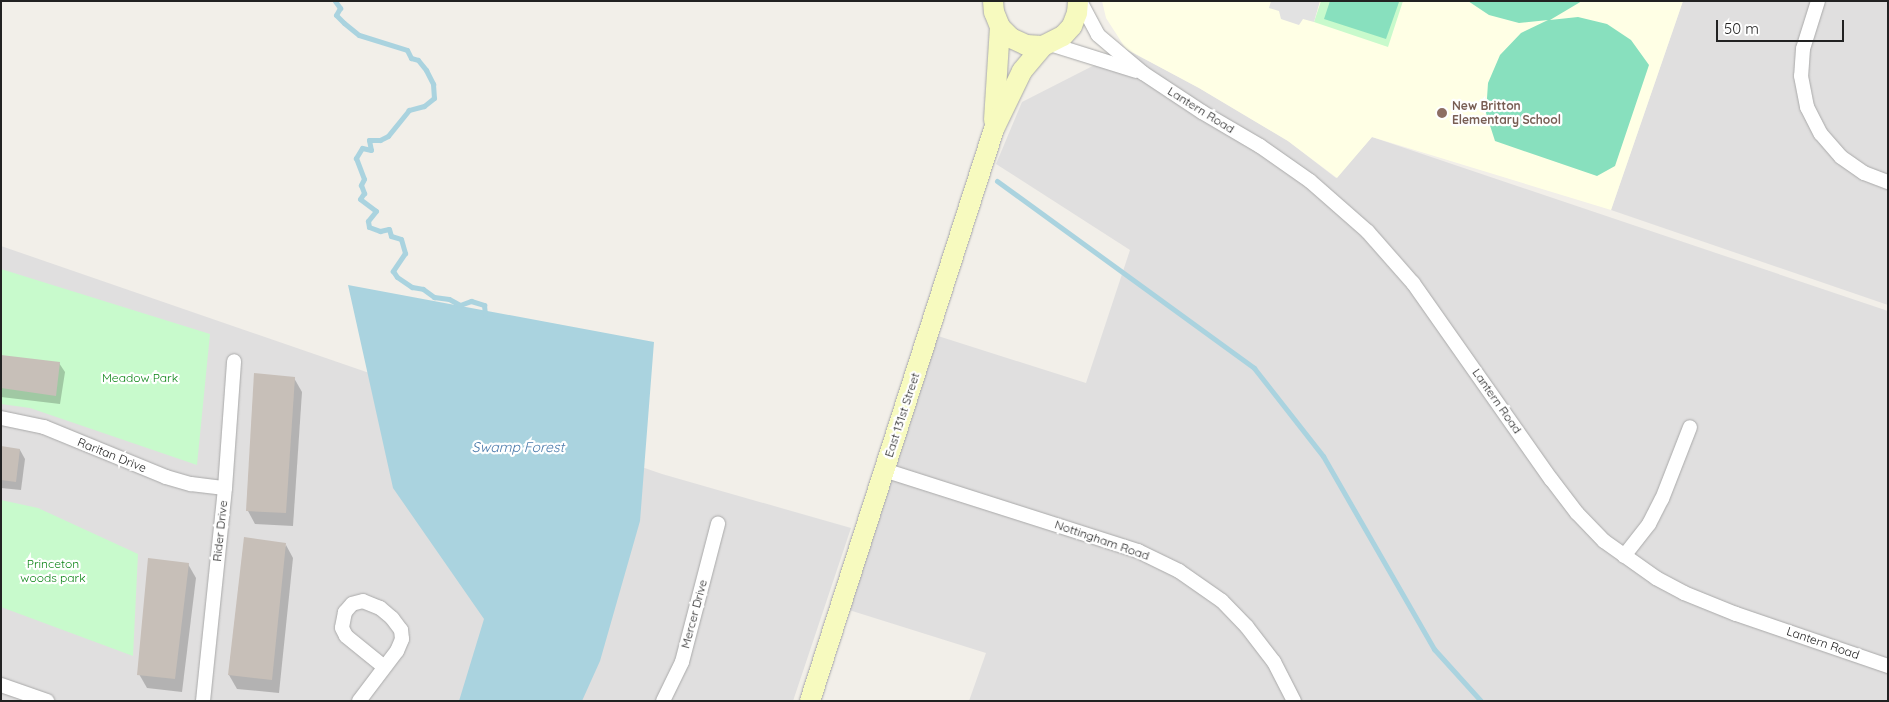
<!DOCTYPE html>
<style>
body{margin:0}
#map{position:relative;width:1889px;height:702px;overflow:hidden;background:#f2efe9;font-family:Quicksand,sans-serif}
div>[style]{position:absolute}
.residential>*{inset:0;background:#e0dfdf}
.education>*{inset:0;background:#ffffe5}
.park>*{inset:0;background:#c8facc}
.pitch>*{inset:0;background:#88e0be}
.parking>*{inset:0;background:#e2e2e2}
.water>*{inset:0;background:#aad3df}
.shadow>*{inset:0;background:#0003}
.stream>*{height:5px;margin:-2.5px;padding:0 2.5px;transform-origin:2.5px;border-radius:2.5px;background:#aad3df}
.building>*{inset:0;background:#c7bfb8}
.roads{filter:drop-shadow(0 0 1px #a9a9a9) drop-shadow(0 0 1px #a9a9a9)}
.street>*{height:14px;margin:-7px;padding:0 7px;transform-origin:7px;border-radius:7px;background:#fff}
.secondary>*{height:20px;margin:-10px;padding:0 10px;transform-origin:10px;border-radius:10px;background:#f7fabf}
.dots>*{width:14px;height:14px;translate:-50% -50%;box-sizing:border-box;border:2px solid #fff;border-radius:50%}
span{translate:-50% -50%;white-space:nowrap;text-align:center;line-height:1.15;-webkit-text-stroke:4.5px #fff;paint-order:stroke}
.education-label{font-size:12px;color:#785e54;font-weight:700}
.left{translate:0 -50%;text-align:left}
.street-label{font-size:12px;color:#222}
.park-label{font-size:12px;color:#0c8416}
.water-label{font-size:14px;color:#4a7aab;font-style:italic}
.frame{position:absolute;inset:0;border:2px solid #222;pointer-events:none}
.scale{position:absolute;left:1716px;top:20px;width:128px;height:22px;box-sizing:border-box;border:2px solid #222;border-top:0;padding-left:6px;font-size:15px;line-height:18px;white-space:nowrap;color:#222;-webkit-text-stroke:4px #fff;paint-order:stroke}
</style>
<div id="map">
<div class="residential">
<i style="clip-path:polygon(1683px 1px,1888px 1px,1888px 305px,1611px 210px)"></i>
<i style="clip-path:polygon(1126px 49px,1199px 88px,1288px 141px,1336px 178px,1372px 137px,1888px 311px,1888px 701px,969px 701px,986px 653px,849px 610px,938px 336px,1086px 383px,1130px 250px,996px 164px,1022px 102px)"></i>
<i style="clip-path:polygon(1px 246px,662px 474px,851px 528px,793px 701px,1px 701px)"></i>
</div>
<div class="education">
<i style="clip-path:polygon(1102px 1px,1683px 1px,1611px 210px,1372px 137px,1337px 178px,1288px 141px,1199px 88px,1126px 49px,1106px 18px)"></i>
</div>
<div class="park">
<i style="clip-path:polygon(1321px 1px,1403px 1px,1388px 47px,1314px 22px)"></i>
<i style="clip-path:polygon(1px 269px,210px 334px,197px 465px,30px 408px,1px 404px)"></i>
<i style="clip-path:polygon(1px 500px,38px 508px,138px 554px,133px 656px,1px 607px)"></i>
</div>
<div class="pitch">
<i style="clip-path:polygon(1330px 1px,1396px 1px,1399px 2px,1386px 39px,1324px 19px)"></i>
<i style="clip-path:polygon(1468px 1px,1582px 1px,1550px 20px,1578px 17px,1607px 24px,1631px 40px,1649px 65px,1615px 166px,1597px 176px,1495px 141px,1486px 113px,1488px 83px,1500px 55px,1521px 33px,1548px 20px,1519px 23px,1489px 15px)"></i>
</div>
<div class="parking">
<i style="clip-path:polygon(1271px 1px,1320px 1px,1314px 22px,1303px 19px,1299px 25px,1281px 19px,1279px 11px,1269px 8px)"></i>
</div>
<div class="water">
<i style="clip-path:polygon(348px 285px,654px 342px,640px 521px,600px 661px,582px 701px,459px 701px,484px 619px,393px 488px)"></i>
</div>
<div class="shadow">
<i style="clip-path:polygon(1px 357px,59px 363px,65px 372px,60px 404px,1px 397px)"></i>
<i style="clip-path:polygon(294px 378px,302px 392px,293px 526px,255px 524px,248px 511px)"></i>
<i style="clip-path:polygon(1px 448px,20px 450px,25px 459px,21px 490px,1px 488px)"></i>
<i style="clip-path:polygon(286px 545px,293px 558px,279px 693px,237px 689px,229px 675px)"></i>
<i style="clip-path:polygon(188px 564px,196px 578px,182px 692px,147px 688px,139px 674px)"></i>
</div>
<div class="stream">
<i style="left:335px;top:1px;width:9px;rotate:54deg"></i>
<i style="left:340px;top:8px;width:8px;rotate:120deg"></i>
<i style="left:336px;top:15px;width:11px;rotate:45deg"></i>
<i style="left:344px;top:23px;width:19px;rotate:39deg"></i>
<i style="left:359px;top:35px;width:50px;rotate:17.4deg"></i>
<i style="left:407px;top:50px;width:9px;rotate:63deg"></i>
<i style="left:411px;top:58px;width:7px;rotate:16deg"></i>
<i style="left:418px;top:60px;width:13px;rotate:51deg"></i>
<i style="left:426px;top:70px;width:16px;rotate:63deg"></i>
<i style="left:433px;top:84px;width:14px;rotate:86deg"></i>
<i style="left:434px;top:98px;width:13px;rotate:141deg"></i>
<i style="left:424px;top:106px;width:16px;rotate:165deg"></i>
<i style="left:409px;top:110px;width:33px;rotate:129deg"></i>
<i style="left:388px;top:136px;width:9px;rotate:153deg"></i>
<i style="left:380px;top:140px;width:11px;rotate:180deg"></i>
<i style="left:369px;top:140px;width:10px;rotate:79deg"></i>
<i style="left:371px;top:150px;width:9px;rotate:-167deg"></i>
<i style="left:362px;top:148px;width:12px;rotate:121deg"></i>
<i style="left:356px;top:158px;width:22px;rotate:69deg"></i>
<i style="left:364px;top:179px;width:7px;rotate:117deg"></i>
<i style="left:361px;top:185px;width:9px;rotate:69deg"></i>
<i style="left:364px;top:193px;width:7px;rotate:124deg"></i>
<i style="left:360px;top:199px;width:20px;rotate:37deg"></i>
<i style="left:376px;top:211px;width:13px;rotate:129deg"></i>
<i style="left:368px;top:221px;width:6px;rotate:81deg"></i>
<i style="left:369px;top:227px;width:12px;rotate:20deg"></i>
<i style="left:380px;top:231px;width:9px;rotate:-13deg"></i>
<i style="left:389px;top:229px;width:7px;rotate:74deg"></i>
<i style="left:391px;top:236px;width:10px;rotate:17deg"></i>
<i style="left:401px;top:239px;width:15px;rotate:74deg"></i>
<i style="left:405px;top:253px;width:22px;rotate:124deg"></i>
<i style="left:393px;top:271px;width:7px;rotate:56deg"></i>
<i style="left:397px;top:277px;width:18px;rotate:34deg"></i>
<i style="left:412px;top:287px;width:11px;rotate:10deg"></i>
<i style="left:423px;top:289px;width:14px;rotate:36deg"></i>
<i style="left:434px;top:297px;width:15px;rotate:8deg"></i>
<i style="left:449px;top:299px;width:13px;rotate:29deg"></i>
<i style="left:460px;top:305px;width:12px;rotate:-20deg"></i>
<i style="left:471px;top:301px;width:14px;rotate:17deg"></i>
<i style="left:484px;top:305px;width:10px;rotate:84deg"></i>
<i style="left:997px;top:181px;width:318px;rotate:36deg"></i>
<i style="left:1254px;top:368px;width:112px;rotate:51.9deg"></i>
<i style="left:1323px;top:456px;width:223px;rotate:60.1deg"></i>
<i style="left:1434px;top:649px;width:70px;rotate:47.9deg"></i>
</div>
<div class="building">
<i style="clip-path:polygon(1px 355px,60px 362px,56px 396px,1px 388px)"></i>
<i style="clip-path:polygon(254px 373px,295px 377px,286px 513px,246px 511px)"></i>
<i style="clip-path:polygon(1px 446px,20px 449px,16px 482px,1px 480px)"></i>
<i style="clip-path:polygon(244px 537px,286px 543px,272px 680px,228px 675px)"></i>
<i style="clip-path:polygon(148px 558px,189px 563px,175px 679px,137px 675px)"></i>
</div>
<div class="roads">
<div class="street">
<i style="left:1080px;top:1px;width:38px;rotate:62deg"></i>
<i style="left:1098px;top:35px;width:59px;rotate:40.2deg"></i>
<i style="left:1143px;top:73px;width:71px;rotate:33.5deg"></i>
<i style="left:1202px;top:112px;width:67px;rotate:30.4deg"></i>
<i style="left:1260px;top:146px;width:61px;rotate:35deg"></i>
<i style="left:1310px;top:181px;width:77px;rotate:41.3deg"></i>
<i style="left:1368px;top:232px;width:68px;rotate:48.6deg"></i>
<i style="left:1413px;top:283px;width:240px;rotate:54.9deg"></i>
<i style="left:1551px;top:479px;width:43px;rotate:52.6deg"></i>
<i style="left:1577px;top:513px;width:39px;rotate:46deg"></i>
<i style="left:1604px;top:541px;width:64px;rotate:35.4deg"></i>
<i style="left:1656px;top:578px;width:32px;rotate:28deg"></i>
<i style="left:1684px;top:593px;width:56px;rotate:22deg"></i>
<i style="left:1736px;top:614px;width:161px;rotate:18.9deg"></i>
<i style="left:1818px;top:1px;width:50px;rotate:107.4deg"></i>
<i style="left:1803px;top:49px;width:27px;rotate:94deg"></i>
<i style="left:1801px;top:76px;width:32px;rotate:79deg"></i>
<i style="left:1807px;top:107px;width:30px;rotate:63deg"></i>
<i style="left:1821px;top:134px;width:30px;rotate:49deg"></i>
<i style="left:1841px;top:157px;width:28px;rotate:35deg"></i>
<i style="left:1864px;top:173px;width:26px;rotate:21deg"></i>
<i style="left:1050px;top:44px;width:90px;rotate:17.4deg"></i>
<i style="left:1px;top:418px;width:44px;rotate:11.8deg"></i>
<i style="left:44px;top:427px;width:132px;rotate:22.3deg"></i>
<i style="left:166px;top:477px;width:26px;rotate:16deg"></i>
<i style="left:191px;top:484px;width:34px;rotate:7deg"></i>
<i style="left:884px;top:470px;width:267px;rotate:17.7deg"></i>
<i style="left:1138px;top:551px;width:46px;rotate:26deg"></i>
<i style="left:1179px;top:571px;width:52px;rotate:34.9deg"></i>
<i style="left:1222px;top:601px;width:36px;rotate:46deg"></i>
<i style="left:1247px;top:627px;width:44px;rotate:52.4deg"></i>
<i style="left:1274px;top:662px;width:44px;rotate:62.9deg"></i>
<i style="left:1624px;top:556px;width:41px;rotate:-52deg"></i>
<i style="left:1649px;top:524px;width:28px;rotate:-63deg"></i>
<i style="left:1662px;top:499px;width:77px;rotate:-68.7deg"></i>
<i style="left:1px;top:685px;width:49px;rotate:19.2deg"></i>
<i style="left:203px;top:701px;width:214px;rotate:-84.1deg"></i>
<i style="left:225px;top:488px;width:127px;rotate:-85.9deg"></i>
<i style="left:359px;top:701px;width:63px;rotate:-52.8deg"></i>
<i style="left:397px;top:651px;width:13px;rotate:-67deg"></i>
<i style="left:402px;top:639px;width:9px;rotate:-96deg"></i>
<i style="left:401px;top:630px;width:15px;rotate:-127deg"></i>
<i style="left:392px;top:618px;width:16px;rotate:-140deg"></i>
<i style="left:380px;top:608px;width:18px;rotate:-158deg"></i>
<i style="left:363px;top:601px;width:11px;rotate:165deg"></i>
<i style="left:352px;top:604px;width:11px;rotate:131deg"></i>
<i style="left:345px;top:612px;width:16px;rotate:101deg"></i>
<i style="left:342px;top:628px;width:9px;rotate:63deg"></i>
<i style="left:346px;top:636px;width:48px;rotate:39deg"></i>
<i style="left:663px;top:701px;width:43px;rotate:-64deg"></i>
<i style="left:682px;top:662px;width:143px;rotate:-75.4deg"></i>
</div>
<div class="secondary">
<i style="left:993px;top:1px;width:11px;rotate:85deg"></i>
<i style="left:994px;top:12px;width:16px;rotate:68deg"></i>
<i style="left:1000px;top:27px;width:16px;rotate:45deg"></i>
<i style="left:1011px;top:38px;width:17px;rotate:25deg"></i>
<i style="left:1026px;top:45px;width:17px;rotate:3deg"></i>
<i style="left:1043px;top:46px;width:22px;rotate:-27deg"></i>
<i style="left:1063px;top:36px;width:13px;rotate:-48deg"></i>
<i style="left:1072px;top:26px;width:14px;rotate:-69deg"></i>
<i style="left:1077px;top:13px;width:12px;rotate:-85deg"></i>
<i style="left:994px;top:120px;width:93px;rotate:-86.3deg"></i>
<i style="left:810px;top:701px;width:601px;rotate:-72.17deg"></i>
<i style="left:994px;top:129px;width:64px;rotate:-64.2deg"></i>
<i style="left:1022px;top:71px;width:33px;rotate:-50deg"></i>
</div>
</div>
<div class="dots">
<i style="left:1442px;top:113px;background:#8d6e63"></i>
</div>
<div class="education-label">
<span class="left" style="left:1452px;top:113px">New Britton<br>Elementary School</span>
</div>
<div class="street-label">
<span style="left:1201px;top:110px;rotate:32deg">Lantern Road</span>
<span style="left:1497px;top:401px;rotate:55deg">Lantern Road</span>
<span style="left:902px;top:415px;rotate:-72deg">East 131st Street</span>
<span style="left:112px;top:455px;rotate:22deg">Raritan Drive</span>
<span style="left:220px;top:531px;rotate:-84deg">Rider Drive</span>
<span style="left:1102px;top:540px;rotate:19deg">Nottingham Road</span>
<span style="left:694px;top:614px;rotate:-75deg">Mercer Drive</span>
<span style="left:1823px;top:643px;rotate:19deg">Lantern Road</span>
</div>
<div class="park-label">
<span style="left:140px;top:378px">Meadow Park</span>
<span style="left:53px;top:571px">Princeton<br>woods park</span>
</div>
<div class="water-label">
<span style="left:518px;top:447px">Swamp Forest</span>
</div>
<div class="frame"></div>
<div class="scale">50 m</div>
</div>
